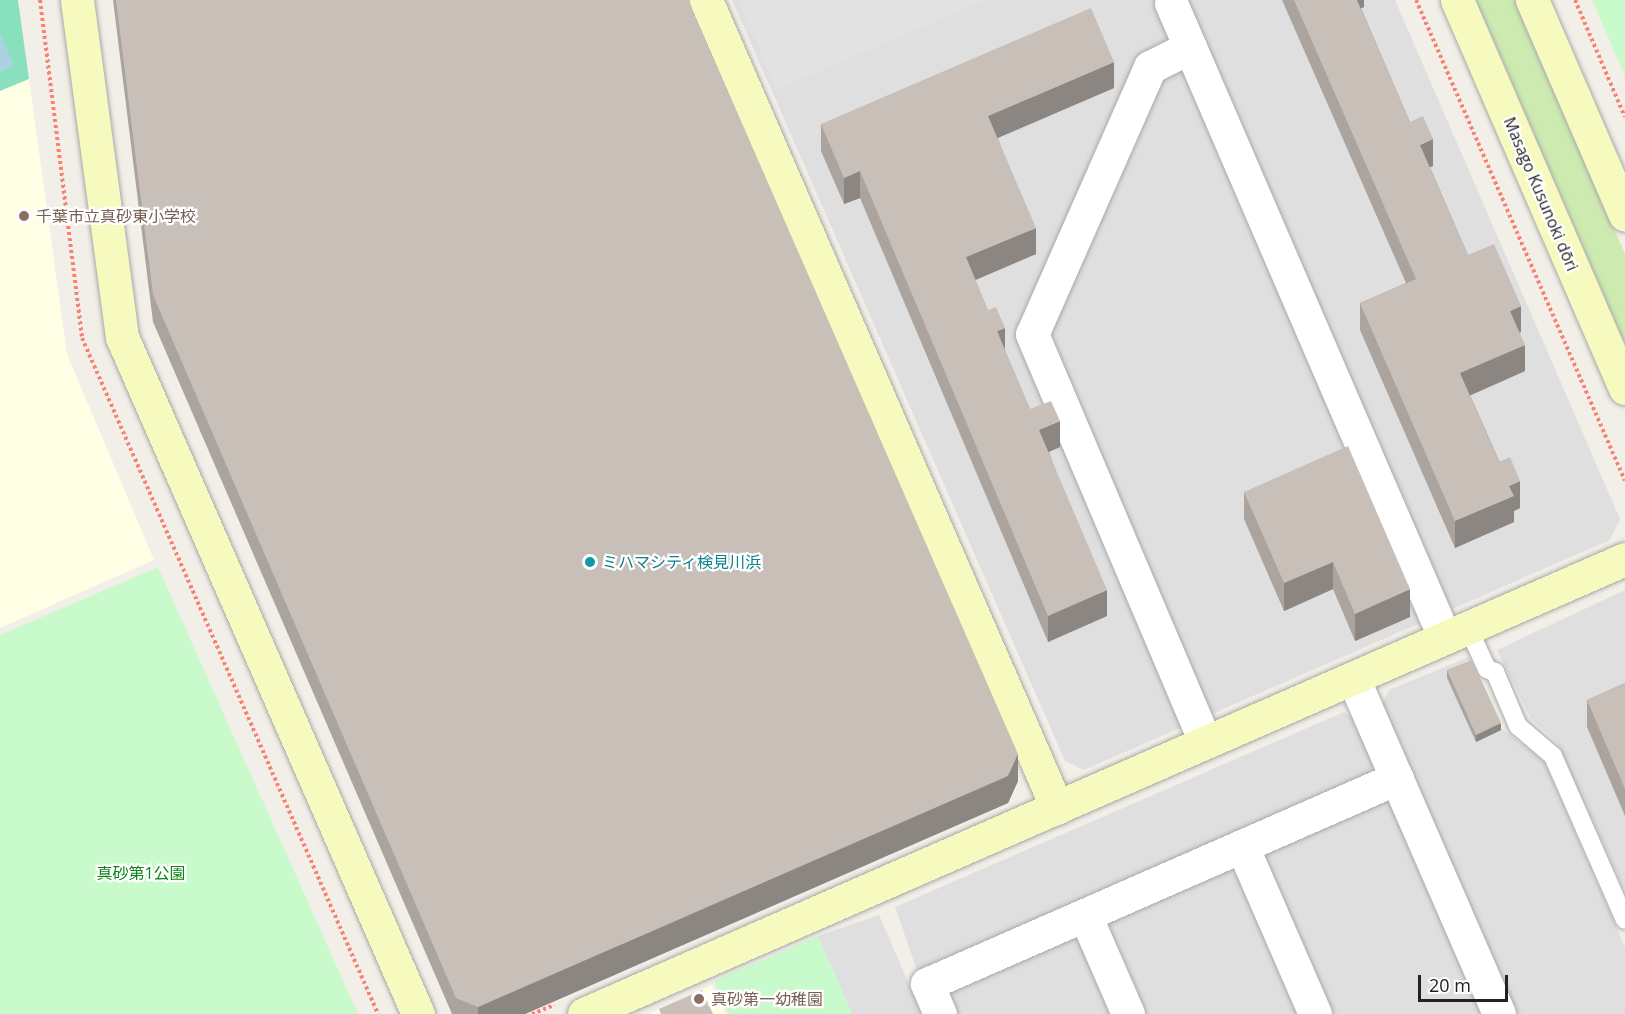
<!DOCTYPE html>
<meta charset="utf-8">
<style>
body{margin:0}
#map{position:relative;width:1625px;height:1014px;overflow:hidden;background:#f2efe9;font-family:"Open Sans","Noto Sans JP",sans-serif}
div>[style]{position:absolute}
.residential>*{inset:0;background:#e0dfdf}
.education>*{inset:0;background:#ffffe5}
.grass>*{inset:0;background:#cdebb0}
.park>*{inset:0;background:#c8facc}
.pitch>*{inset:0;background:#88e0be}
.parking>*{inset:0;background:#e2e2e2}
.water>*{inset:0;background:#aad3df}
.path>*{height:4px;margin-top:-2px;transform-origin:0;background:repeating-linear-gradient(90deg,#fa8072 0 3px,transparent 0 6px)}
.roads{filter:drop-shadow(0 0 2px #a9a9a9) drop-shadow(0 0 2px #a9a9a9)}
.lane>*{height:18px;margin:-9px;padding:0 9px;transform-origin:9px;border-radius:9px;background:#fff}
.street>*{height:33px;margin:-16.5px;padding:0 16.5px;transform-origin:16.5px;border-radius:16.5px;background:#fff}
.secondary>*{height:33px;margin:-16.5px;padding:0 16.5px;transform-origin:16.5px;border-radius:16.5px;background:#f7fabf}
.wall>*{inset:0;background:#aba49e}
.shaded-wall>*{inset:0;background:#8b8681}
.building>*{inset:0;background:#c7bfb8}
.dots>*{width:16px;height:16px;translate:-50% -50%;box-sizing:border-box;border:3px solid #fff;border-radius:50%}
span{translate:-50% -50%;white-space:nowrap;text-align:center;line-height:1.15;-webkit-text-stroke:4.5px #fff;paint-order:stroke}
.street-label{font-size:16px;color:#222}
.education-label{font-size:16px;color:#785e54}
.left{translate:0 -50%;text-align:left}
.culture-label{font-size:16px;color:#0d838f}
.park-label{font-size:16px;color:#0c8416}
.scale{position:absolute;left:1418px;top:975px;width:90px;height:27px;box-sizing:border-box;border:3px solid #222;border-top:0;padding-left:8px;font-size:18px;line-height:21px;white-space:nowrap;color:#222;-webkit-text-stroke:4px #fff;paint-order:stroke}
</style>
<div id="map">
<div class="residential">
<i style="clip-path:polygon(732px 0,1395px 0,1620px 519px,1610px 540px,1084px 770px,1065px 761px)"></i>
<i style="clip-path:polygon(1625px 590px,1625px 891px,1557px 742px,1531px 719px,1497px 650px)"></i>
<i style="clip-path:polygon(1469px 657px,1501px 728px,1544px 761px,1625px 947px,1625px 1014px,1517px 1014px,1381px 707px,1389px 690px)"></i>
<i style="clip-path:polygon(1344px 712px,1354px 719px,1375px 762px,1369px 774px,917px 970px,895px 907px)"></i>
<i style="clip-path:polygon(1383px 797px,1395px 802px,1488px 1014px,1326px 1014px,1261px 865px,1269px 850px)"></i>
<i style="clip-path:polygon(1224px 869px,1237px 875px,1298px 1014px,1140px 1014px,1103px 928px,1107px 917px)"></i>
<i style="clip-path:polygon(879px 915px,922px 1014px,852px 1014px,818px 936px)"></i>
<i style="clip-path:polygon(1066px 934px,1081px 942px,1112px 1014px,950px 1014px,944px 1000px,953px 983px)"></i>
</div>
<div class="education">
<i style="clip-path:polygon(0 0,18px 0,67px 354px,154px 560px,0 628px)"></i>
<i style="clip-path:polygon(712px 985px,725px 1014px,649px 1014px)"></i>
</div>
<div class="grass">
<i style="clip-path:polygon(1476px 0,1515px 0,1625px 254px,1625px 344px)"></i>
</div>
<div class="park">
<i style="clip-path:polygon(1592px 0,1625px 0,1625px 76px)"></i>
<i style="clip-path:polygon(158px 567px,358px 1014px,0 1014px,0 635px)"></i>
<i style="clip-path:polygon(818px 936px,852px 1014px,728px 1014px,714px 981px)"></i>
</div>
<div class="pitch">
<i style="clip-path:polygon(0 0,18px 0,29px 79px,0 91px)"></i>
</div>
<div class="parking">
<i style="clip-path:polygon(739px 0,985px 0,776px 90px)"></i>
</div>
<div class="water">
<i style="clip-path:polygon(0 33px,14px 66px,0 72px)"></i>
</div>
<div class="path">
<i style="left:40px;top:0;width:341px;rotate:82.9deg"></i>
<i style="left:82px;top:338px;width:738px;rotate:66.35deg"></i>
<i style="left:1416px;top:0;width:524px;rotate:66.51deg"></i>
<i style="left:1575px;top:0;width:127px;rotate:66.9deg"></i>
<i style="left:532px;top:1014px;width:24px;rotate:-22deg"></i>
</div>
<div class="roads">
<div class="lane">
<i style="left:1468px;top:628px;width:45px;rotate:65.1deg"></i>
<i style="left:1487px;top:669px;width:9px;rotate:21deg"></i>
<i style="left:1495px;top:672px;width:59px;rotate:66.9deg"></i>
<i style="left:1518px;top:726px;width:46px;rotate:40.6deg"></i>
<i style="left:1553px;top:756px;width:179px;rotate:66.3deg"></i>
</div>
<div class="street">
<i style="left:1171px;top:3px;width:672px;rotate:66.68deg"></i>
<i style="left:1190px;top:47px;width:45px;rotate:153.4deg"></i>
<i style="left:1150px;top:67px;width:292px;rotate:113.8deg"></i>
<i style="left:1032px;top:334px;width:425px;rotate:67deg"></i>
<i style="left:1353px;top:678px;width:366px;rotate:66.5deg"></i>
<i style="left:1242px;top:846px;width:183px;rotate:66.5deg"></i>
<i style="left:1085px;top:915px;width:108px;rotate:66.5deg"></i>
<i style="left:940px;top:1014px;width:33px;rotate:-113deg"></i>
<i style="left:927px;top:984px;width:513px;rotate:-23.67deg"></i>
</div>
<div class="secondary">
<i style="left:77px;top:0;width:340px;rotate:82.4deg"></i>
<i style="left:122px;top:337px;width:739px;rotate:66.38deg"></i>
<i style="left:706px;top:0;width:881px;rotate:66.52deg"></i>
<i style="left:1457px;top:0;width:423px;rotate:66.6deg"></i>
<i style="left:1532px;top:0;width:234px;rotate:66.6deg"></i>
<i style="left:584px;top:1014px;width:1136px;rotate:-23.61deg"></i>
</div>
</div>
<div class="wall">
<i style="clip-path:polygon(113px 0,688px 0,1018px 781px,1008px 803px,525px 1014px,452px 1014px,153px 322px)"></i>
<i style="clip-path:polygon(1282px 0,1364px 0,1364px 7px,1361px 8px,1410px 122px,1433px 166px,1430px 167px,1468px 255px,1521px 332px,1519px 333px,1525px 371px,1470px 395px,1520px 508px,1514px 511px,1514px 522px,1455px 548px,1360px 330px,1360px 303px,1406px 283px)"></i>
<i style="clip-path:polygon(1114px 88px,998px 138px,1036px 254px,975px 280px,1030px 409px,1060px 447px,1049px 452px,1107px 616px,1048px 642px,860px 198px,844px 204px,821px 151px,821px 124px)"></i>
<i style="clip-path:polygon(1244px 492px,1410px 617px,1355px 641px,1333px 589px,1284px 611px,1244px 519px)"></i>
<i style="clip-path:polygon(1447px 670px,1501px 730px,1476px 742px,1447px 678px)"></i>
<i style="clip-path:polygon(1625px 683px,1625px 816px,1587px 727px,1587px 700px)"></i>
</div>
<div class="shaded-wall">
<i style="clip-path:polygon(1351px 0,1364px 0,1364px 7px,1351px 13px)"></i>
<i style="clip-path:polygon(1114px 62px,1114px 88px,988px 142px,988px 116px)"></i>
<i style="clip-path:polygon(1433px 139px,1433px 166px,1420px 171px,1420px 145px)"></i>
<i style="clip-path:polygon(860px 171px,860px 198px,844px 204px,844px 178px)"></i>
<i style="clip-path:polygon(1036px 228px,1036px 254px,966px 284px,966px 257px)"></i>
<i style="clip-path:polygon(1521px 306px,1521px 332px,1510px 337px,1510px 311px)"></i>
<i style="clip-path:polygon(1005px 328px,1005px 354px,997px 331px)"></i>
<i style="clip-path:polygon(1525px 345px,1525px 371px,1460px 400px,1460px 373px)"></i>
<i style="clip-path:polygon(1060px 421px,1060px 447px,1039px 456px,1039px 430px)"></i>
<i style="clip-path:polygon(1520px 481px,1520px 508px,1514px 511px,1514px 522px,1455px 548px,1455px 521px,1509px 486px)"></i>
<i style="clip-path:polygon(1333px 562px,1333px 589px,1284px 611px,1284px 583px)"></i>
<i style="clip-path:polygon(1410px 589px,1410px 617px,1355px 641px,1355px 614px)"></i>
<i style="clip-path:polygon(1107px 590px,1107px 616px,1048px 642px,1048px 616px)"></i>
<i style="clip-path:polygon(1501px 723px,1501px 730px,1476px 742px,1476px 735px)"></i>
<i style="clip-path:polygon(1018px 754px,1018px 781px,1008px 803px,525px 1014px,478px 1014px,478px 1007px)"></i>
</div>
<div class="building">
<i style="clip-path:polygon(116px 0,688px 0,1018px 754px,1008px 776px,478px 1007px,456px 998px,153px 295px)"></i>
<i style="clip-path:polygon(1294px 0,1357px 0,1410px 122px,1423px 116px,1433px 139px,1420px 145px,1468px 255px,1494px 244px,1521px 306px,1510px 311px,1525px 345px,1460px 373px,1499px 462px,1510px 457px,1520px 481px,1509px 486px,1514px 496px,1455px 521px,1360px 303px,1416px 279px)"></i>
<i style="clip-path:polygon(1091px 8px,1114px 62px,988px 116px,1036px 228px,966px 257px,988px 310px,996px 307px,1005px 328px,997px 331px,1030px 409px,1051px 401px,1060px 421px,1039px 430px,1107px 590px,1048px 616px,860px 171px,844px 178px,821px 124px)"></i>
<i style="clip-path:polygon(1348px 446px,1410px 589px,1355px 614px,1333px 562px,1284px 583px,1244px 492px)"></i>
<i style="clip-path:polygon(1472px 660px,1501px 723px,1476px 735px,1447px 670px)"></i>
<i style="clip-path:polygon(1625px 683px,1625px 789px,1587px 700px)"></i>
<i style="clip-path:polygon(702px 990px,713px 1014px,661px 1014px,659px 1009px)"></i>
</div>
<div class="dots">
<i style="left:24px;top:216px;background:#8d6e63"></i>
<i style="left:590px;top:562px;background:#0f9aa8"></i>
<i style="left:699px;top:999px;background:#8d6e63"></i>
</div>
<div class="street-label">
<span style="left:1541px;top:194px;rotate:67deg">Masago Kusunoki dōri</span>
</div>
<div class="education-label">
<span class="left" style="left:36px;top:216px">千葉市立真砂東小学校</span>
<span class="left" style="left:711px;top:999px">真砂第一幼稚園</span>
</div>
<div class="culture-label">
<span class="left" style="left:602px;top:562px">ミハマシティ検見川浜</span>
</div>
<div class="park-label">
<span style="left:141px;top:873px">真砂第1公園</span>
</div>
<div class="scale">20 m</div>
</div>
